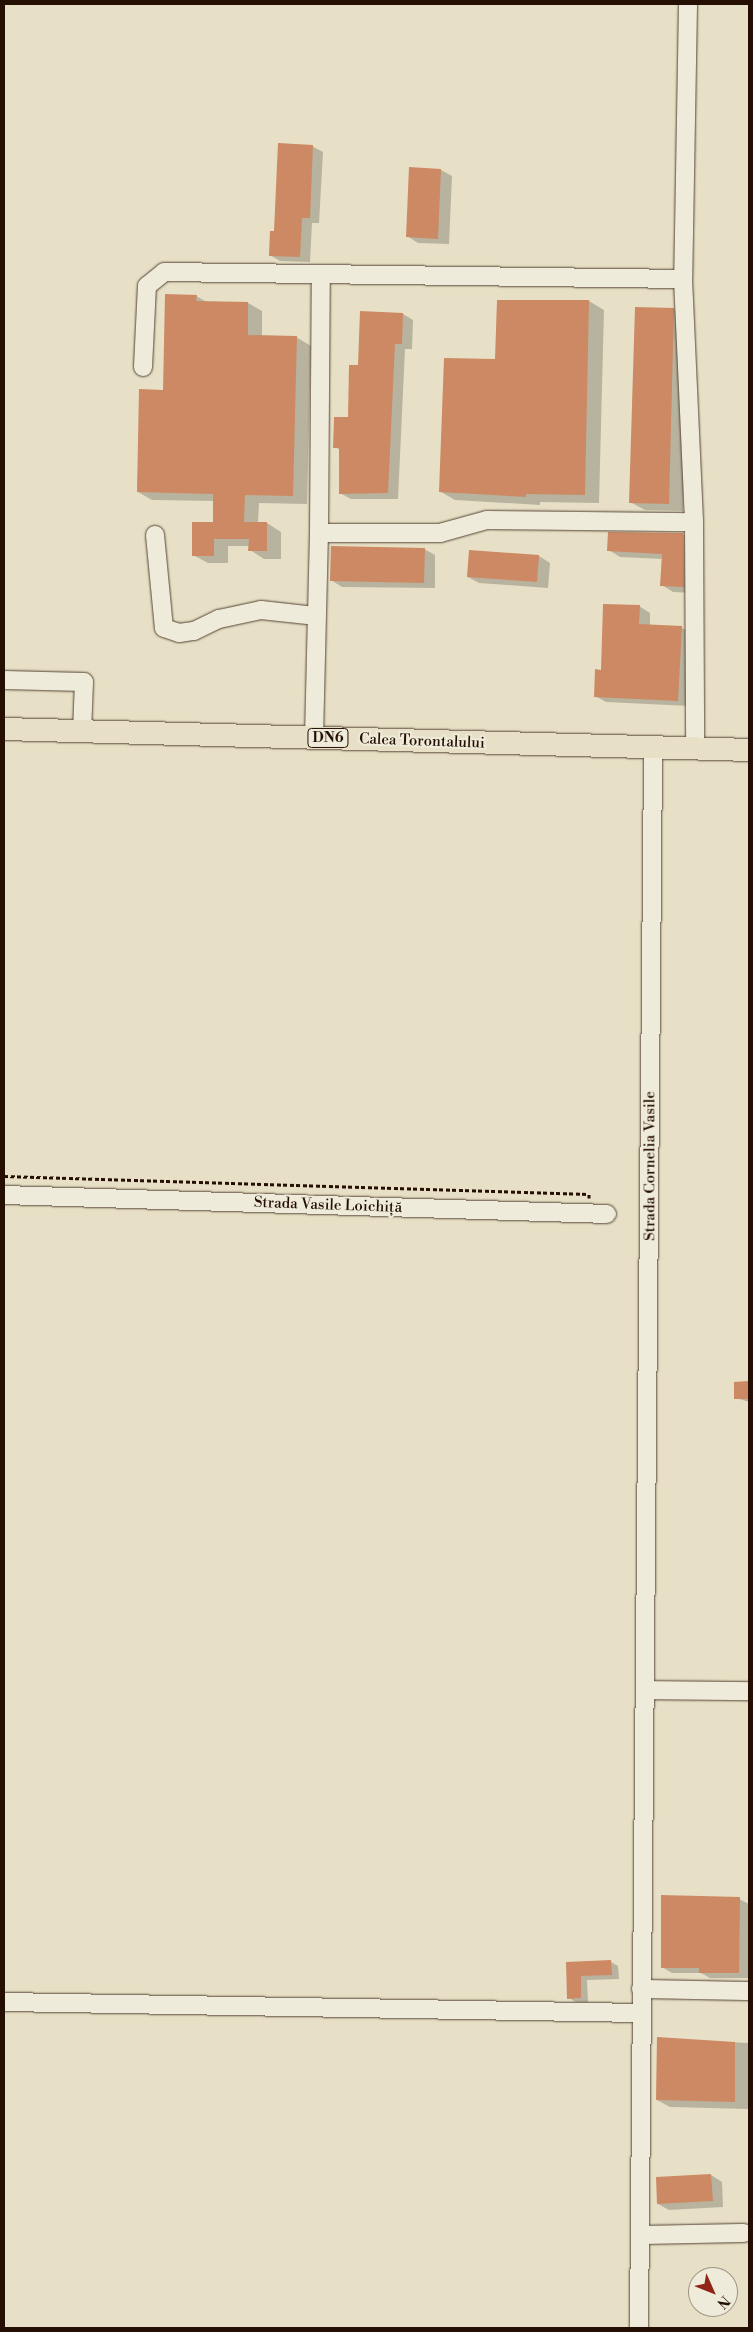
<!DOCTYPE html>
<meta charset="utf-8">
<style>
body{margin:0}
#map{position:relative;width:753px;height:2332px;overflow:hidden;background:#e7e0c6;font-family:"Libre Bodoni",serif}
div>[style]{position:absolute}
.shadow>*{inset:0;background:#0003}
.building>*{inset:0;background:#cc8964}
.path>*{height:3px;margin-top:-1.5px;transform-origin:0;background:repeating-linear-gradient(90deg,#250f03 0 4px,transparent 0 6.5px)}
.roads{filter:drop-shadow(0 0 1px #564334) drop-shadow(0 0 1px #564334)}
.minor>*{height:18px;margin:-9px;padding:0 9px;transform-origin:9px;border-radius:9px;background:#efebda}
.major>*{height:22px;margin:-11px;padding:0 11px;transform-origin:11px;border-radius:11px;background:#e7e0c6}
span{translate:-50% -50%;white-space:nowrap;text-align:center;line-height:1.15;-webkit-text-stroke:4px #efebda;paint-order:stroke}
.shield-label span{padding:1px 4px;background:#efebda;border:1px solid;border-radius:4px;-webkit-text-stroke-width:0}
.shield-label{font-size:14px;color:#250f03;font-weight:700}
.street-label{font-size:15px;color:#250f03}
.frame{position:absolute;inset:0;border:5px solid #250f03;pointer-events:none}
.north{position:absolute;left:688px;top:2267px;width:50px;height:50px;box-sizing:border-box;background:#efebda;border:1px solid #9e9384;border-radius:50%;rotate:134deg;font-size:14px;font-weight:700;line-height:20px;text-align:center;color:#250f03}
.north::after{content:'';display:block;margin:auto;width:18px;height:22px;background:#8f2418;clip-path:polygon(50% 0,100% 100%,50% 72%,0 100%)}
</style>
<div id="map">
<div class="shadow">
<i style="clip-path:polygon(312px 146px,323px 152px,319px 223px,312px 223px,310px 262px,280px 261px,270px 255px,276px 232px)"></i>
<i style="clip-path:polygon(410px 168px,441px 170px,452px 176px,449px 244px,418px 243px,407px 236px)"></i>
<i style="clip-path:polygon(196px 296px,207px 302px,248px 303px,262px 311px,262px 337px,296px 337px,311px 346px,307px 504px,259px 503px,258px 523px,267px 523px,281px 532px,281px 559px,264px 559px,250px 550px,250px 546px,228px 546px,228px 563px,208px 563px,193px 555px,214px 523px,215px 501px,152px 500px,138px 492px,164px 391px)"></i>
<i style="clip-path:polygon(498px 301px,589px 301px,604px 310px,599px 503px,540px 502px,540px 505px,455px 500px,441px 492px,496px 361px)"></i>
<i style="clip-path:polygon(673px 309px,688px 317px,683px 511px,645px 510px,630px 502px)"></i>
<i style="clip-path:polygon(362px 312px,403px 314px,413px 320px,412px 349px,405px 349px,398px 499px,351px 499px,340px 493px,340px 450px,335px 447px,349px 418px,359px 366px)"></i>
<i style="clip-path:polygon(610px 533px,683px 534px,694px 540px,694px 593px,673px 592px,662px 585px,663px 559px,620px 557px,609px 550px)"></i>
<i style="clip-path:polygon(424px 549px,435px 555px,435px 588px,342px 587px,331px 580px)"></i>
<i style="clip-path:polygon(539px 556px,550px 563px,548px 588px,479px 583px,468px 577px)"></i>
<i style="clip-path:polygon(639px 606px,650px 613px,650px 626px,682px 628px,693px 634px,689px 706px,606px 702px,595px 696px,602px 671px)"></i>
<i style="clip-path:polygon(735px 1383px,749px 1383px,749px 1402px,736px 1398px)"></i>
<i style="clip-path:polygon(739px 1899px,749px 1904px,748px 1978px,710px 1978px,701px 1973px,672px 1973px,662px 1967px)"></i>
<i style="clip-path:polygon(611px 1962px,618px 1966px,619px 1979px,587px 1980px,588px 2002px,576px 2002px,569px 1998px,567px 1963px)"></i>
<i style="clip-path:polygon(659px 2039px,749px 2043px,748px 2109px,670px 2107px,657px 2100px)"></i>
<i style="clip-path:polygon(711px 2175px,722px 2182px,723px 2207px,669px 2210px,658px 2204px)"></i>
</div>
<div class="building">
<i style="clip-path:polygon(278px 143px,313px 145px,310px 218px,302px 218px,300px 257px,269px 256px,270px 231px,274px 231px)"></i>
<i style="clip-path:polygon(409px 167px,441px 169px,438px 239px,406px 237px)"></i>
<i style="clip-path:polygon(165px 294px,197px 295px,196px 301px,248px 302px,248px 335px,297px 336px,293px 496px,245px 495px,244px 522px,267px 522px,267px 551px,248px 551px,249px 539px,214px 539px,214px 556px,192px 556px,192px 522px,213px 522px,213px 494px,137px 492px,139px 389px,163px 390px)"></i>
<i style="clip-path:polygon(497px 300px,589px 300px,585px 495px,526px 494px,526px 497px,439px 492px,444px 358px,495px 359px)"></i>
<i style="clip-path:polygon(635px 307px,674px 308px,669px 504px,629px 503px)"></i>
<i style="clip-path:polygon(360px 311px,403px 313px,402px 344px,395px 344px,388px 493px,339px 494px,339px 448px,333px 448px,334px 417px,348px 417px,349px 365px,358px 365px)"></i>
<i style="clip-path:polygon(608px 532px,683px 533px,684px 587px,660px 586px,662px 554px,607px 551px)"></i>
<i style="clip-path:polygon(331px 546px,425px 548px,424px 583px,330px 581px)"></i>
<i style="clip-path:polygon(469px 550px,539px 555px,537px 582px,467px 577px)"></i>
<i style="clip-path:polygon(603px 604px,640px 605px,639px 624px,682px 626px,678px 701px,594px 697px,595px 669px,601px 670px)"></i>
<i style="clip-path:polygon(749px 1381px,749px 1399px,734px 1399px,734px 1382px)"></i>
<i style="clip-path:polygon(661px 1895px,740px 1897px,739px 1973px,699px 1973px,699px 1968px,661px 1968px)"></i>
<i style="clip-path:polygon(611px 1960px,612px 1975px,581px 1976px,581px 1998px,567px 1999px,566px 1962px)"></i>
<i style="clip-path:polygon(657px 2037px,735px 2042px,735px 2102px,656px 2100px)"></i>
<i style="clip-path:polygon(711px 2174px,713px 2201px,657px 2204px,656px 2177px)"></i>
</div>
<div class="path">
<i style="left:4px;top:1176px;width:585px;rotate:1.76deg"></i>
<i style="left:589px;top:1194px;width:4px;rotate:90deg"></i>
</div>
<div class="roads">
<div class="minor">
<i style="left:688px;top:4px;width:275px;rotate:91deg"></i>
<i style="left:683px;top:279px;width:243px;rotate:87.4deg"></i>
<i style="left:694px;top:522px;width:225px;rotate:89.7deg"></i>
<i style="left:143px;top:367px;width:81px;rotate:-87.2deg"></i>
<i style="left:147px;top:286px;width:22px;rotate:-39deg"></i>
<i style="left:164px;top:272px;width:519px;rotate:0.77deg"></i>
<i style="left:319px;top:533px;width:259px;rotate:-89.6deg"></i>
<i style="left:155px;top:535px;width:93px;rotate:84.5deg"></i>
<i style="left:164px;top:628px;width:16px;rotate:18deg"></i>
<i style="left:179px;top:633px;width:15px;rotate:-8deg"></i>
<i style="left:194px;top:631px;width:28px;rotate:-26deg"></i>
<i style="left:219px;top:619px;width:43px;rotate:-12.1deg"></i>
<i style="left:261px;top:610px;width:54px;rotate:6.3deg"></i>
<i style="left:4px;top:680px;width:80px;rotate:1.4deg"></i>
<i style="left:84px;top:682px;width:49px;rotate:92.3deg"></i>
<i style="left:314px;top:737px;width:204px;rotate:-88.6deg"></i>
<i style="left:319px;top:533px;width:121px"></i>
<i style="left:440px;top:533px;width:49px;rotate:-15.5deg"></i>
<i style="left:487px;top:520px;width:207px;rotate:0.6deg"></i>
<i style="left:4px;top:1195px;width:603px;rotate:1.8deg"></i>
<i style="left:645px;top:1690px;width:104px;rotate:0.6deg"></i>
<i style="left:641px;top:1989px;width:108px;rotate:1.1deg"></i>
<i style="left:4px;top:2002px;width:638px;rotate:0.99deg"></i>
<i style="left:640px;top:2235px;width:104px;rotate:-1.1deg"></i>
<i style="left:639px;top:2328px;width:1580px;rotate:-89.49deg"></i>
</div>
<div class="major">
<i style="left:4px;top:729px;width:745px;rotate:1.61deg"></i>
</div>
</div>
<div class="shield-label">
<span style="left:328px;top:738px">DN6</span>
</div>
<div class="street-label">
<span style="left:422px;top:741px;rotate:2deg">Calea Torontalului</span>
<span style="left:650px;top:1166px;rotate:-90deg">Strada Cornelia Vasile</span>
<span style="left:328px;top:1205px;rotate:2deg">Strada Vasile Loichiță</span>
</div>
<div class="frame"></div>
<div class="north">N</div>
</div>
